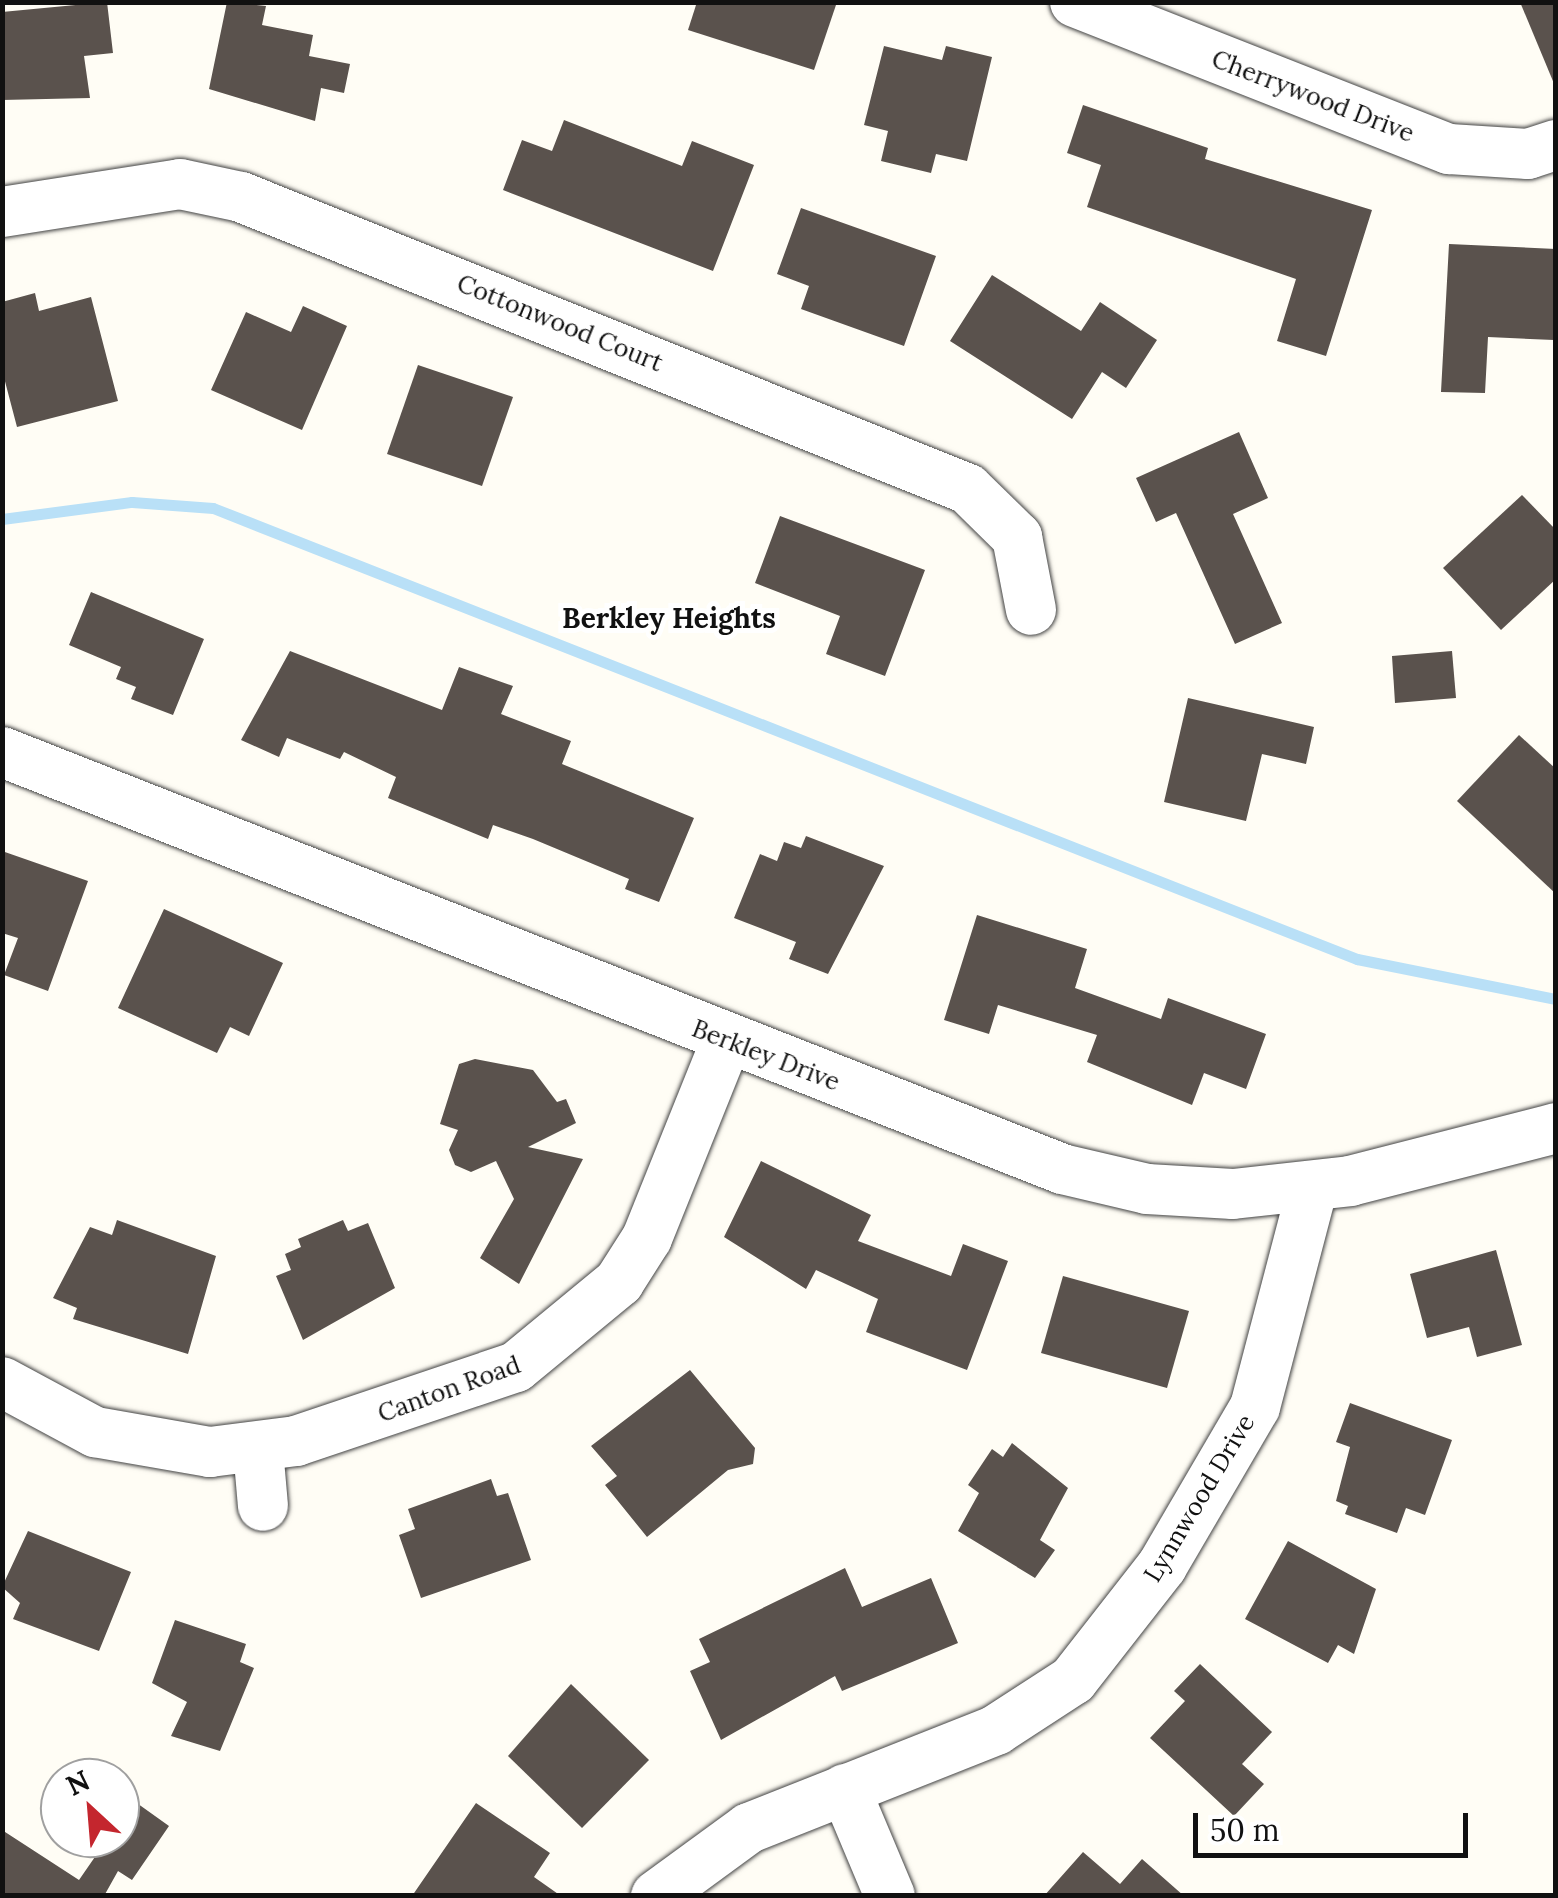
<!DOCTYPE html>
<style>
body{margin:0}
#map{position:relative;width:1558px;height:1898px;overflow:hidden;background:#fffdf5;font-family:Lora,serif}
div>[style]{position:absolute}
.stream>*{height:11px;margin:-5.5px;padding:0 5.5px;transform-origin:5.5px;border-radius:5.5px;background:#b9e0f7}
.building>*{inset:0;background:#5a524d}
.roads{filter:drop-shadow(0 0 2px #444) drop-shadow(0 0 2px #444)}
.minor>*{height:50px;margin:-25px;padding:0 25px;transform-origin:25px;border-radius:25px;background:#fff}
span{translate:-50% -50%;white-space:nowrap;text-align:center;line-height:1.15;-webkit-text-stroke:10px #fff;paint-order:stroke}
.street-label{font-size:25px;color:#111}
.neighbourhood-label{font-size:28px;color:#111;font-weight:700}
.frame{position:absolute;inset:0;border:5px solid #111;pointer-events:none}
.north{position:absolute;left:40px;top:1758px;width:100px;height:100px;box-sizing:border-box;background:#fff;border:2px solid #a0a0a0;border-radius:50%;rotate:334deg;font-size:28px;font-weight:700;line-height:40px;text-align:center;color:#111}
.north::after{content:'';display:block;margin:auto;width:35px;height:45px;background:#c4262e;clip-path:polygon(50% 0,100% 100%,50% 72%,0 100%)}
.scale{position:absolute;left:1193px;top:1813px;width:275px;height:45px;box-sizing:border-box;border:5px solid #111;border-top:0;padding-left:12px;font-size:30px;line-height:35px;white-space:nowrap;color:#111;-webkit-text-stroke:8px #fff;paint-order:stroke}
</style>
<div id="map">
<div class="stream">
<i style="left:2px;top:519px;width:131px;rotate:-7.5deg"></i>
<i style="left:132px;top:502px;width:81px;rotate:4.2deg"></i>
<i style="left:213px;top:508px;width:1230px;rotate:21.52deg"></i>
<i style="left:1357px;top:959px;width:203px;rotate:11.4deg"></i>
</div>
<div class="building">
<i style="clip-path:polygon(107px 2px,113px 53px,84px 56px,90px 98px,2px 100px,2px 12px)"></i>
<i style="clip-path:polygon(227px 2px,266px 6px,262px 25px,313px 35px,309px 56px,350px 64px,344px 93px,321px 88px,315px 121px,209px 89px)"></i>
<i style="clip-path:polygon(697px 2px,837px 2px,814px 70px,688px 30px)"></i>
<i style="clip-path:polygon(1520px 2px,1556px 2px,1556px 86px,1555px 86px)"></i>
<i style="clip-path:polygon(884px 46px,942px 60px,946px 46px,992px 57px,967px 161px,936px 154px,931px 173px,881px 161px,888px 131px,864px 125px)"></i>
<i style="clip-path:polygon(1083px 105px,1208px 148px,1205px 159px,1372px 210px,1326px 356px,1277px 341px,1296px 279px,1087px 207px,1101px 165px,1067px 153px)"></i>
<i style="clip-path:polygon(564px 120px,682px 166px,692px 141px,754px 165px,713px 271px,503px 190px,522px 140px,552px 151px)"></i>
<i style="clip-path:polygon(801px 208px,936px 256px,904px 346px,801px 309px,809px 286px,777px 274px)"></i>
<i style="clip-path:polygon(1449px 244px,1556px 249px,1554px 340px,1488px 337px,1485px 393px,1441px 392px)"></i>
<i style="clip-path:polygon(992px 275px,1081px 331px,1100px 302px,1157px 340px,1126px 388px,1102px 372px,1072px 419px,950px 341px)"></i>
<i style="clip-path:polygon(35px 293px,39px 311px,91px 297px,118px 401px,17px 427px,2px 370px,2px 302px)"></i>
<i style="clip-path:polygon(303px 306px,347px 326px,302px 430px,211px 390px,246px 312px,291px 332px)"></i>
<i style="clip-path:polygon(418px 365px,513px 397px,482px 486px,387px 454px)"></i>
<i style="clip-path:polygon(1239px 432px,1268px 498px,1233px 514px,1282px 623px,1235px 644px,1176px 513px,1156px 522px,1136px 478px)"></i>
<i style="clip-path:polygon(1522px 495px,1556px 530px,1556px 579px,1501px 630px,1443px 568px)"></i>
<i style="clip-path:polygon(780px 516px,925px 570px,885px 676px,826px 654px,840px 616px,755px 583px)"></i>
<i style="clip-path:polygon(91px 592px,204px 639px,173px 715px,131px 699px,136px 687px,116px 679px,121px 667px,69px 645px)"></i>
<i style="clip-path:polygon(290px 651px,442px 710px,459px 667px,513px 686px,501px 714px,571px 741px,562px 764px,694px 818px,659px 902px,625px 889px,629px 879px,533px 839px,493px 825px,488px 839px,388px 798px,396px 777px,344px 752px,340px 759px,287px 738px,279px 757px,241px 740px)"></i>
<i style="clip-path:polygon(1452px 651px,1456px 698px,1395px 703px,1392px 656px)"></i>
<i style="clip-path:polygon(1188px 698px,1314px 727px,1306px 764px,1262px 754px,1246px 821px,1164px 802px)"></i>
<i style="clip-path:polygon(1519px 735px,1556px 769px,1556px 894px,1457px 801px)"></i>
<i style="clip-path:polygon(806px 836px,884px 866px,828px 974px,789px 959px,796px 942px,734px 918px,760px 854px,777px 861px,784px 842px,801px 848px)"></i>
<i style="clip-path:polygon(2px 851px,88px 881px,48px 991px,4px 975px,18px 938px,2px 933px)"></i>
<i style="clip-path:polygon(164px 909px,283px 963px,249px 1036px,230px 1027px,217px 1053px,118px 1008px)"></i>
<i style="clip-path:polygon(977px 915px,1087px 949px,1075px 988px,1161px 1019px,1168px 998px,1266px 1034px,1246px 1089px,1204px 1073px,1192px 1105px,1087px 1062px,1097px 1035px,998px 1005px,989px 1034px,944px 1020px)"></i>
<i style="clip-path:polygon(475px 1059px,533px 1070px,557px 1102px,566px 1099px,576px 1123px,528px 1147px,583px 1159px,519px 1284px,480px 1258px,514px 1199px,496px 1161px,471px 1172px,455px 1165px,449px 1150px,458px 1130px,440px 1124px,459px 1064px)"></i>
<i style="clip-path:polygon(761px 1161px,871px 1215px,858px 1241px,951px 1276px,963px 1244px,1008px 1261px,967px 1370px,866px 1332px,878px 1299px,816px 1270px,806px 1289px,724px 1237px)"></i>
<i style="clip-path:polygon(117px 1220px,216px 1256px,188px 1354px,73px 1319px,77px 1308px,53px 1298px,90px 1227px,112px 1235px)"></i>
<i style="clip-path:polygon(343px 1220px,348px 1231px,368px 1223px,395px 1288px,303px 1340px,276px 1276px,291px 1270px,285px 1254px,301px 1247px,298px 1239px)"></i>
<i style="clip-path:polygon(1496px 1250px,1522px 1345px,1477px 1357px,1469px 1327px,1427px 1338px,1410px 1274px)"></i>
<i style="clip-path:polygon(1063px 1276px,1189px 1311px,1167px 1388px,1041px 1353px)"></i>
<i style="clip-path:polygon(690px 1370px,755px 1448px,753px 1464px,728px 1470px,647px 1537px,605px 1485px,617px 1476px,591px 1446px)"></i>
<i style="clip-path:polygon(1350px 1403px,1452px 1440px,1425px 1515px,1406px 1508px,1397px 1533px,1345px 1514px,1348px 1506px,1336px 1501px,1350px 1447px,1336px 1442px)"></i>
<i style="clip-path:polygon(1012px 1443px,1068px 1488px,1040px 1540px,1055px 1550px,1035px 1578px,958px 1531px,979px 1493px,968px 1485px,992px 1449px,1003px 1457px)"></i>
<i style="clip-path:polygon(491px 1479px,497px 1496px,508px 1493px,531px 1560px,421px 1598px,399px 1535px,415px 1529px,408px 1509px)"></i>
<i style="clip-path:polygon(28px 1531px,131px 1572px,99px 1651px,13px 1619px,20px 1603px,2px 1587px)"></i>
<i style="clip-path:polygon(1288px 1541px,1376px 1589px,1354px 1654px,1338px 1645px,1328px 1663px,1245px 1619px)"></i>
<i style="clip-path:polygon(845px 1568px,862px 1607px,931px 1578px,958px 1643px,842px 1691px,835px 1676px,721px 1740px,690px 1671px,710px 1662px,699px 1639px)"></i>
<i style="clip-path:polygon(175px 1620px,246px 1644px,240px 1662px,254px 1668px,220px 1751px,171px 1736px,187px 1702px,152px 1683px)"></i>
<i style="clip-path:polygon(1200px 1664px,1272px 1732px,1242px 1764px,1264px 1784px,1234px 1816px,1150px 1738px,1185px 1701px,1174px 1691px)"></i>
<i style="clip-path:polygon(571px 1684px,649px 1760px,582px 1828px,508px 1756px)"></i>
<i style="clip-path:polygon(134px 1801px,169px 1826px,132px 1880px,118px 1871px,104px 1896px,2px 1896px,2px 1830px,79px 1880px,108px 1838px,120px 1838px)"></i>
<i style="clip-path:polygon(476px 1803px,550px 1853px,534px 1877px,561px 1896px,412px 1896px)"></i>
<i style="clip-path:polygon(1083px 1852px,1120px 1884px,1142px 1859px,1184px 1896px,1044px 1896px)"></i>
</div>
<div class="roads">
<div class="minor">
<i style="left:1075px;top:2px;width:402px;rotate:21.5deg"></i>
<i style="left:1449px;top:149px;width:79px;rotate:3.6deg"></i>
<i style="left:1528px;top:154px;width:29px;rotate:-18deg"></i>
<i style="left:2px;top:212px;width:180px;rotate:-8.9deg"></i>
<i style="left:180px;top:184px;width:62px;rotate:12deg"></i>
<i style="left:241px;top:197px;width:783px;rotate:21.88deg"></i>
<i style="left:968px;top:489px;width:69px;rotate:44.4deg"></i>
<i style="left:1017px;top:537px;width:74px;rotate:79.1deg"></i>
<i style="left:2px;top:752px;width:1139px;rotate:21.47deg"></i>
<i style="left:1062px;top:1169px;width:87px;rotate:13.2deg"></i>
<i style="left:1147px;top:1189px;width:86px;rotate:3.3deg"></i>
<i style="left:1233px;top:1194px;width:118px;rotate:-6.3deg"></i>
<i style="left:1350px;top:1181px;width:213px;rotate:-14.4deg"></i>
<i style="left:2px;top:1382px;width:106px;rotate:28.3deg"></i>
<i style="left:95px;top:1432px;width:117px;rotate:9.9deg"></i>
<i style="left:210px;top:1452px;width:87px;rotate:-7.3deg"></i>
<i style="left:296px;top:1441px;width:232px;rotate:-18.6deg"></i>
<i style="left:516px;top:1367px;width:134px;rotate:-39.5deg"></i>
<i style="left:619px;top:1282px;width:52px;rotate:-57.5deg"></i>
<i style="left:647px;top:1238px;width:214px;rotate:-68.1deg"></i>
<i style="left:258px;top:1449px;width:57px;rotate:85deg"></i>
<i style="left:845px;top:1789px;width:116px;rotate:67.2deg"></i>
<i style="left:656px;top:1896px;width:115px;rotate:-36.2deg"></i>
<i style="left:749px;top:1828px;width:266px;rotate:-21.6deg"></i>
<i style="left:996px;top:1730px;width:92px;rotate:-33deg"></i>
<i style="left:1073px;top:1680px;width:145px;rotate:-52deg"></i>
<i style="left:1162px;top:1566px;width:184px;rotate:-59.7deg"></i>
<i style="left:1255px;top:1407px;width:228px;rotate:-75.3deg"></i>
</div>
</div>
<div class="street-label">
<span style="left:1313px;top:96px;rotate:21deg">Cherrywood Drive</span>
<span style="left:560px;top:323px;rotate:22deg">Cottonwood Court</span>
<span style="left:766px;top:1055px;rotate:21deg">Berkley Drive</span>
<span style="left:449px;top:1389px;rotate:-20deg">Canton Road</span>
<span style="left:1199px;top:1498px;rotate:-59deg">Lynnwood Drive</span>
</div>
<div class="neighbourhood-label">
<span style="left:669px;top:618px">Berkley Heights</span>
</div>
<div class="frame"></div>
<div class="north">N</div>
<div class="scale">50 m</div>
</div>
